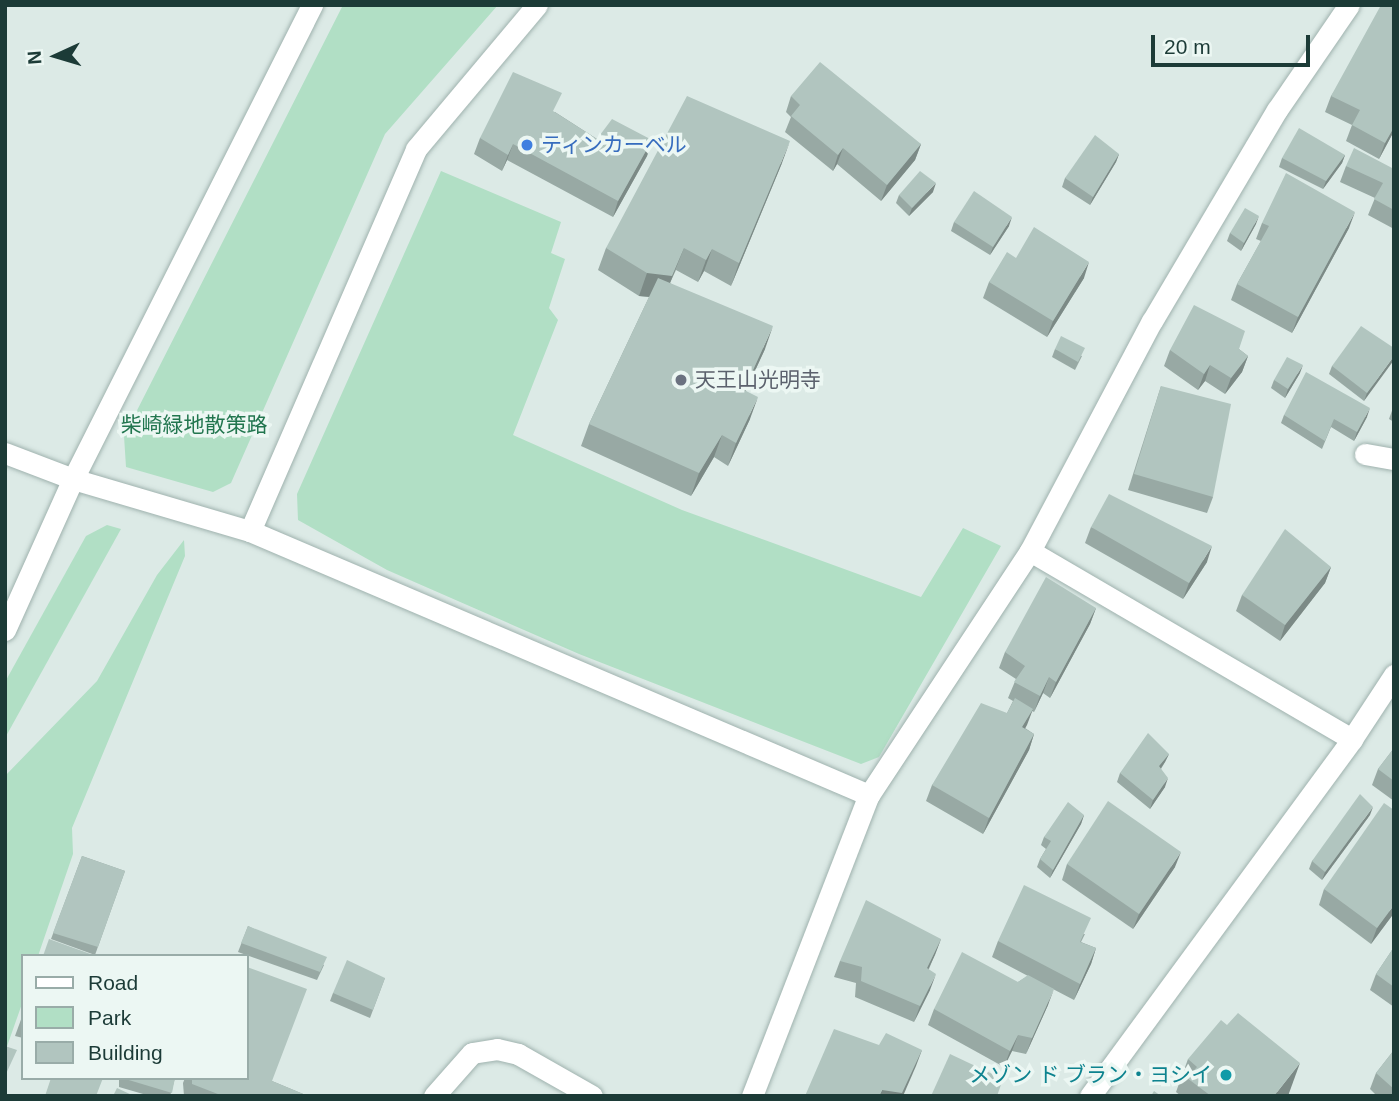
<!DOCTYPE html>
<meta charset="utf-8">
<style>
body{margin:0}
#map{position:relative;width:1399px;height:1101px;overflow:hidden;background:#dceae6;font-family:Helvetica,"Noto Sans JP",sans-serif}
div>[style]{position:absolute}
.green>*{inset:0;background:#b1dfc5}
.roads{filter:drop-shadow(0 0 2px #9fb2ae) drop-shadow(0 0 2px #9fb2ae)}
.lane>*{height:21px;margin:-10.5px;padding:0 10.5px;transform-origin:10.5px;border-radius:10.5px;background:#fff}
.street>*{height:21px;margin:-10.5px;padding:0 10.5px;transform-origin:10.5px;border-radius:10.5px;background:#fff}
.secondary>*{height:21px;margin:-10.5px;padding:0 10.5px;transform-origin:10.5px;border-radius:10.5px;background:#fff}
.wall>*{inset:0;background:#98a9a4}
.shaded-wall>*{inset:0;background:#7c8a86}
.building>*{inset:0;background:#b1c5bf}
.dots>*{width:19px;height:19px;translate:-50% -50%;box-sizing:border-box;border:4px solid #ecf7f3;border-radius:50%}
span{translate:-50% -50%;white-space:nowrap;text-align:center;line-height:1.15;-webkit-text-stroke:7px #ecf7f3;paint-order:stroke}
.shop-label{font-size:21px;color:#366cbe}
.left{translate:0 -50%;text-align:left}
.worship-label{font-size:21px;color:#5b616d}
.park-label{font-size:21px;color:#22764f}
.culture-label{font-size:21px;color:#0d838f}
.right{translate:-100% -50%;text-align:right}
.frame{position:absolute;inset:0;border:7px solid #1c3b37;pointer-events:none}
.legend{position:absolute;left:21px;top:954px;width:228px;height:126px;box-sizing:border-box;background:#ecf7f3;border:2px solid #99aca8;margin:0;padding:9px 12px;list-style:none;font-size:21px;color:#1c3b37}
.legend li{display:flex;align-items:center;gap:14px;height:35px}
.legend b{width:35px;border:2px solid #99aca8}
.north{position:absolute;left:21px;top:21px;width:70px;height:70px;-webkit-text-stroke:5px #ecf7f3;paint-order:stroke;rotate:266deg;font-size:19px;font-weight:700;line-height:28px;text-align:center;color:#1c3b37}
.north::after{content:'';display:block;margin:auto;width:24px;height:32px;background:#1c3b37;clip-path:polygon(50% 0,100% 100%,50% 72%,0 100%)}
.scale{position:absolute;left:1151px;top:35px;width:159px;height:32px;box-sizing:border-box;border:4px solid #1c3b37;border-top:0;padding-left:9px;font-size:21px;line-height:24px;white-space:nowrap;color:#1c3b37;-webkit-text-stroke:5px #ecf7f3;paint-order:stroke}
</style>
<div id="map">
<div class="green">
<i style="clip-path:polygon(343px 5px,498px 5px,385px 134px,231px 483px,213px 492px,126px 467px,124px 436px)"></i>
<i style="clip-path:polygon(441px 171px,561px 222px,551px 253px,565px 259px,549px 308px,558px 320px,513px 435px,682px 510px,921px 597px,963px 528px,1001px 546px,879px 757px,861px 764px,579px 654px,387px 570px,298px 520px,297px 494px)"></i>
<i style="clip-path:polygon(107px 525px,121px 529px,5px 738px,5px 682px,86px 536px)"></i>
<i style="clip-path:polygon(184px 540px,185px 556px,72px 828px,73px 854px,38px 956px,23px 956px,23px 1001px,5px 1052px,5px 776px,97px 681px,157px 575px)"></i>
</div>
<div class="roads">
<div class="lane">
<i style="left:1030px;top:551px;width:260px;rotate:-62.1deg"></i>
<i style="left:1152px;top:321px;width:245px;rotate:-59.4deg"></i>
<i style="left:1277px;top:110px;width:127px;rotate:-55.6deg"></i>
</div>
<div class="street">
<i style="left:5px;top:453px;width:73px;rotate:20.9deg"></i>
<i style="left:73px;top:479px;width:184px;rotate:16.4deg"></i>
<i style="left:250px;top:531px;width:673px;rotate:23.1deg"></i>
<i style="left:869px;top:795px;width:292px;rotate:-56.6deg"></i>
<i style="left:1030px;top:551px;width:373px;rotate:30.3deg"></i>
<i style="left:1365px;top:454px;width:29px;rotate:10deg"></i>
<i style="left:250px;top:531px;width:417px;rotate:-66.5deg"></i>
<i style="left:416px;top:149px;width:188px;rotate:-50deg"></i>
<i style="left:434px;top:1096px;width:57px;rotate:-48.5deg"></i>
<i style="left:472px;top:1053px;width:25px;rotate:-9deg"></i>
<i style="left:497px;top:1049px;width:22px;rotate:13deg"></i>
<i style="left:518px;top:1054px;width:85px;rotate:29.6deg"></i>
<i style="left:752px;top:1096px;width:323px;rotate:-68.8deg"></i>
<i style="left:1090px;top:1096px;width:443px;rotate:-53.7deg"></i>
<i style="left:1352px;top:739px;width:77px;rotate:-56.7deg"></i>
</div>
<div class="secondary">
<i style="left:5px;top:630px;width:166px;rotate:-65.8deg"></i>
<i style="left:73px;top:479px;width:531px;rotate:-63.24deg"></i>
</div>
</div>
<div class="wall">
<i style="clip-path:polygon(1394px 5px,1394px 131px,1379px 159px,1346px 141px,1352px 125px,1325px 112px,1331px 96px)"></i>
<i style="clip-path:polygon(791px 96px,921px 144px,915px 160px,881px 201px,837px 164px,833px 171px,785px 132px,791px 117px,786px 112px)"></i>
<i style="clip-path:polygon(555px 112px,597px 139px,652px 140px,647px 156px,613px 217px,507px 160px,502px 171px,474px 154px,480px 138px)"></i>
<i style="clip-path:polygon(1119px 154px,1116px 162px,1090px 205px,1062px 187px,1065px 178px)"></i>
<i style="clip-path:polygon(1345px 155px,1342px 163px,1323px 189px,1279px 167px,1282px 158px)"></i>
<i style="clip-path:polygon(782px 163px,731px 286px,704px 271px,698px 282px,676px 270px,670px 283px,765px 349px,746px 390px,750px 419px,728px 466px,714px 457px,691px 496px,581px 446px,589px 424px,649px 297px,639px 296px,598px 270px,606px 248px)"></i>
<i style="clip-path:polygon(1346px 166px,1394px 169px,1394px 229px,1368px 215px,1375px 198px,1340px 182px)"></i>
<i style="clip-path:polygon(933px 192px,909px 216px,896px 203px,899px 195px)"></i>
<i style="clip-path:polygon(954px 222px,1009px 226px,990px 255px,951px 231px)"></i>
<i style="clip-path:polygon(1262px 223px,1349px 228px,1292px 333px,1231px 300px,1237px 284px,1261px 241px,1256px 239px)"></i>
<i style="clip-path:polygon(1256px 224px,1241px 251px,1227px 241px,1230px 233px)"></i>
<i style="clip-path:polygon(1016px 258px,1084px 278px,1047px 337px,983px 298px,989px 282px)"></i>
<i style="clip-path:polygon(1394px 348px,1364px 401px,1329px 374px,1332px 366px)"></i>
<i style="clip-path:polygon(1055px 349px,1082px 356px,1075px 370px,1052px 357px)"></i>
<i style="clip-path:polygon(1239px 349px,1248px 356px,1242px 372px,1225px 394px,1205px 381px,1198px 390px,1164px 366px,1170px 350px)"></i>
<i style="clip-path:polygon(1300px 373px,1285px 398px,1271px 388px,1274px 380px)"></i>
<i style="clip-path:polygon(1161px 386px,1213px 497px,1207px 513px,1128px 490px)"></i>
<i style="clip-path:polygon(1394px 405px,1394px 422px,1389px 419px)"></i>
<i style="clip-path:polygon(1284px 415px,1367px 417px,1354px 441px,1331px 427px,1322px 449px,1281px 423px)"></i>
<i style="clip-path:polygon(1091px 527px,1207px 562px,1183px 599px,1085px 543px)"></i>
<i style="clip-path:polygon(1331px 567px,1325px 583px,1280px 641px,1236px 611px,1242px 595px)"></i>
<i style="clip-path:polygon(1096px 608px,1090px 624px,1050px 698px,1043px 693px,1034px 712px,1032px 711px,1025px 728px,1034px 734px,1029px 750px,983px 834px,926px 801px,932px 785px,1007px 713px,1013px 701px,1008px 698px,1016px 679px,999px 668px,1005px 652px)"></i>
<i style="clip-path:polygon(1394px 748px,1394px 801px,1372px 785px,1378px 769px)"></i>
<i style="clip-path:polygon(1169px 754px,1165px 762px,1161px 769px,1165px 787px,1150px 809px,1117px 782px,1120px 773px)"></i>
<i style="clip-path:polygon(1084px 815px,1081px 824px,1050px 878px,1037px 867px,1040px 859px,1046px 849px,1041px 845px,1044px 837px)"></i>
<i style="clip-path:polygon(1370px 815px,1322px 880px,1309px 869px,1312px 861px)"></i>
<i style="clip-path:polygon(82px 856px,125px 871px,95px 955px,51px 939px)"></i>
<i style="clip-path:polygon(1067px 864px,1175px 867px,1133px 929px,1062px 880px)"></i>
<i style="clip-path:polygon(1324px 889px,1394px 913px,1371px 944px,1319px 905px)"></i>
<i style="clip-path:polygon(248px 926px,324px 965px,317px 980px,238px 952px)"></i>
<i style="clip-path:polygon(1085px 934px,1081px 942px,1096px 948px,1091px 964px,1074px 1000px,1051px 988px,1048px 1005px,1026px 1054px,1012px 1051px,1004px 1067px,928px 1025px,934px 1009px,1018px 982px,1028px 976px,992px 957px,998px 941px)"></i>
<i style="clip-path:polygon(941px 939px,929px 969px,930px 990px,914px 1022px,855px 997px,856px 983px,834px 977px,840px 961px)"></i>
<i style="clip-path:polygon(1394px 947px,1394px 1007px,1370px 990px,1376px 974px)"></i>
<i style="clip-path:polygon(385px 978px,370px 1018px,330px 1001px,333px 993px)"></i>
<i style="clip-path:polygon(23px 1014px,23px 1038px,15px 1036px)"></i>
<i style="clip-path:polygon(1394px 1050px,1394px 1096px,1377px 1096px,1370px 1089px,1376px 1073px)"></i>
<i style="clip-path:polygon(1188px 1059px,1288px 1096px,1181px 1096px,1176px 1092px)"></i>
<i style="clip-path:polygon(119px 1078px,175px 1078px,170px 1096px,150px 1096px,119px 1087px)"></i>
<i style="clip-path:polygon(185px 1078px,247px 1078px,272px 1081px,308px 1096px,184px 1096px,183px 1083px)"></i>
</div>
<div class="shaded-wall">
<i style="clip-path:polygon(1394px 127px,1394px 131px,1379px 159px,1385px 143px)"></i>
<i style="clip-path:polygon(652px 140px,647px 156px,613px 217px,618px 201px)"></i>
<i style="clip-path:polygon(790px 141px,782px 163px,731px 286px,739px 263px)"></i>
<i style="clip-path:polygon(513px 144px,507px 160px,502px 171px,508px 155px)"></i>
<i style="clip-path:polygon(921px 144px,915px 160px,881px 201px,887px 185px)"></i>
<i style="clip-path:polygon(843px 148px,837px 164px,833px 171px,838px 155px)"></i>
<i style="clip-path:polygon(1119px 154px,1116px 162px,1090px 205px,1093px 197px)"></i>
<i style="clip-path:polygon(1345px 155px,1342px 163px,1323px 189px,1326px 181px)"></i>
<i style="clip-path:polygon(936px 183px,933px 192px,909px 216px,912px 208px)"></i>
<i style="clip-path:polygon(1355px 212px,1349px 228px,1292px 333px,1298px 317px)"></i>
<i style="clip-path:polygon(1259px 216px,1256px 224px,1241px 251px,1244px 243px)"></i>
<i style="clip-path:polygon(1012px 217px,1009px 226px,990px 255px,993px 247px)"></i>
<i style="clip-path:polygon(684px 248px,664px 298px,639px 296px,647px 273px)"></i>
<i style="clip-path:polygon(712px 249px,704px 271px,698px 282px,706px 260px)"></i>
<i style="clip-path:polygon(1089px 262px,1084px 278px,1047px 337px,1053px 321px)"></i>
<i style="clip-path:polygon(773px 326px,765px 349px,736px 412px,744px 390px)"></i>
<i style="clip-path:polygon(1248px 356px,1242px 372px,1225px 394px,1231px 378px)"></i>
<i style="clip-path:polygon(1394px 356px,1394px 360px,1364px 401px,1367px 393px)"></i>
<i style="clip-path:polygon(1210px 365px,1205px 381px,1198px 390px,1204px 374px)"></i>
<i style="clip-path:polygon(1303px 365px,1300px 373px,1285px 398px,1288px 389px)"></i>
<i style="clip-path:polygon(758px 397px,750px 419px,728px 466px,736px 443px)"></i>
<i style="clip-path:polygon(1370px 408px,1367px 417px,1354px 441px,1357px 432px)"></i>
<i style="clip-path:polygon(722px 435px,714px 457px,691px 496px,699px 473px)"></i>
<i style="clip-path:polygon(1212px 546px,1207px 562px,1183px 599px,1189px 583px)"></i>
<i style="clip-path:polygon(1331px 567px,1325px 583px,1280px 641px,1285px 625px)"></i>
<i style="clip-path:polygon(1096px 608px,1090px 624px,1050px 698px,1056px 682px)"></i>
<i style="clip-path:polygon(1049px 677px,1043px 693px,1034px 712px,1040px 696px)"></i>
<i style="clip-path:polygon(1033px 709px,1027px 725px,1017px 743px,1022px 727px)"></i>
<i style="clip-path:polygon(1034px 734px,1029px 750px,983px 834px,989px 818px)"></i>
<i style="clip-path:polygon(1169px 754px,1165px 762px,1156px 775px,1159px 766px)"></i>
<i style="clip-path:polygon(1168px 778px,1165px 787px,1150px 809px,1153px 800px)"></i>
<i style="clip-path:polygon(1373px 807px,1370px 815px,1322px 880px,1325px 872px)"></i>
<i style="clip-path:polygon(1084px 815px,1081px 824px,1050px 878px,1053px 870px)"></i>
<i style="clip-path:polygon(1181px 852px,1175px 867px,1133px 929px,1139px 914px)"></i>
<i style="clip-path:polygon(1394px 905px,1394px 913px,1371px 944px,1377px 928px)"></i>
<i style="clip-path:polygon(941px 939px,935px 955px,921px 984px,927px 968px)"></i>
<i style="clip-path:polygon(1096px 948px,1091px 964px,1074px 1000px,1080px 984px)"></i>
<i style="clip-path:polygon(936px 974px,930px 990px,914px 1022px,920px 1006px)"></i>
<i style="clip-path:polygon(1054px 989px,1048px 1005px,1026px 1054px,1032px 1038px)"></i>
<i style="clip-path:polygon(1018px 1035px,1012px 1051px,1004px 1067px,1010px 1051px)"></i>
<i style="clip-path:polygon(922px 1050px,916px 1066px,903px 1096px,879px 1096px,882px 1090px)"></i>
<i style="clip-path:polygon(1300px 1063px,1288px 1096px,1274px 1096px)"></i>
</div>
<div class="building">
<i style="clip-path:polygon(1381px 5px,1394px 5px,1394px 127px,1385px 143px,1352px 125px,1360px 110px,1331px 96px)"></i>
<i style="clip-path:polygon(820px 62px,921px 144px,887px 185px,843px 148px,838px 155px,791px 116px,800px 105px,791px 96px)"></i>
<i style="clip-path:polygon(513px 72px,562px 93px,553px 111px,597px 139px,612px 119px,652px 140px,618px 201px,513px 144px,508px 155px,480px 138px)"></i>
<i style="clip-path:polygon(687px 96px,790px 141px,739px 263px,712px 249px,706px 260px,684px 248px,672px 276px,647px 273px,606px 248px)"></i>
<i style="clip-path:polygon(1299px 128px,1345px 155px,1326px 181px,1282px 158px)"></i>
<i style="clip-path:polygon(1095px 135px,1119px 154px,1093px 197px,1065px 178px)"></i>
<i style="clip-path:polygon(1354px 148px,1394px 169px,1394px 210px,1374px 199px,1383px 183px,1346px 166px)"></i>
<i style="clip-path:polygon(920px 171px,936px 183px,912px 208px,899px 195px)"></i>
<i style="clip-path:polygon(1286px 173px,1355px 212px,1298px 317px,1237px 284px,1269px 226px,1262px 223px)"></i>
<i style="clip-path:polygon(974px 191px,1012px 217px,993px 247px,954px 222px)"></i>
<i style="clip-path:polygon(1245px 208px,1259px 216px,1244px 243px,1230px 233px)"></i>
<i style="clip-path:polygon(1034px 227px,1089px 262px,1053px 321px,989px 282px,1007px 252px,1016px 258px)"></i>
<i style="clip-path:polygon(658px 278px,773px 326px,744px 390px,758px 397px,736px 443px,722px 435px,699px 473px,589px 424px)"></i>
<i style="clip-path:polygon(1194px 305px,1245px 331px,1239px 349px,1248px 356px,1231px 378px,1210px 365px,1204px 374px,1170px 350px)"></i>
<i style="clip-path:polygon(1361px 326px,1394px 348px,1394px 356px,1367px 393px,1332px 366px)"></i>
<i style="clip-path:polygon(1061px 336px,1085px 348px,1078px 362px,1055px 349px)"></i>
<i style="clip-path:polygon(1287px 357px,1303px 365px,1288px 389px,1274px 380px)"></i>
<i style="clip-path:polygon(1306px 372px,1370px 408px,1357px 432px,1334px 419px,1325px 441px,1284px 415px)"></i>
<i style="clip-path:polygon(1161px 386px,1231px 404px,1213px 497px,1134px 474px)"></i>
<i style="clip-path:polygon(1109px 494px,1212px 546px,1189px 583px,1091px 527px)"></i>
<i style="clip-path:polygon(1285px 529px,1331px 567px,1285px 625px,1242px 595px)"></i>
<i style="clip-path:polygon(1046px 577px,1096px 608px,1056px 682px,1049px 677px,1040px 696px,1014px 682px,1025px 666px,1005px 652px)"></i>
<i style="clip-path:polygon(1015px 698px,1033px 709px,1022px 727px,1034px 734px,989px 818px,932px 785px,981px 703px,1007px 713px)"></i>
<i style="clip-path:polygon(1148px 733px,1169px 754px,1159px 766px,1168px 778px,1153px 800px,1120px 773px)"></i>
<i style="clip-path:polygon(1394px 748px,1394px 781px,1378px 769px)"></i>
<i style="clip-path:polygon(1360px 794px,1373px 807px,1325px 872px,1312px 861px)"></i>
<i style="clip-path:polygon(1108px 801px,1181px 852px,1139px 914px,1067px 864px)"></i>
<i style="clip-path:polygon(1068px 802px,1084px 815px,1053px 870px,1040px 859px,1051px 841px,1044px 837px)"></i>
<i style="clip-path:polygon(1384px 803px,1394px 810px,1394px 905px,1377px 928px,1324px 889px)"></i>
<i style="clip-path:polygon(82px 856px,125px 871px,98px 947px,53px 933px)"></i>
<i style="clip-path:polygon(1024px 885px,1091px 918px,1080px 942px,1096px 948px,1080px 984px,998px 941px)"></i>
<i style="clip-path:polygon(866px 900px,941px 939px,927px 968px,936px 974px,920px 1006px,861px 981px,862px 967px,840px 961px)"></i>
<i style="clip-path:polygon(248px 926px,327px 957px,320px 972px,241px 943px)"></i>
<i style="clip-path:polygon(49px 939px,96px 956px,43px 956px)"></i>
<i style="clip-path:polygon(1394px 947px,1394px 987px,1376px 974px)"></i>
<i style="clip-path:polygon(962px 952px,1018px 982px,1028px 975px,1054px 989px,1032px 1038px,1018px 1035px,1010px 1051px,934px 1009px)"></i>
<i style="clip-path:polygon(347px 960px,385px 978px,373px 1010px,333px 993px)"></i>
<i style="clip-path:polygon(247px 967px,307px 989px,272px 1081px,308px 1096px,223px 1096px,192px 1084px,192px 1078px,247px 1078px)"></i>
<i style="clip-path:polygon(1238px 1013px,1300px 1063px,1274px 1096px,1211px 1096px,1187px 1078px,1197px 1067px,1188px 1059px,1221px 1020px,1227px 1025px)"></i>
<i style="clip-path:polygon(834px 1029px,879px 1045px,886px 1033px,922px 1050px,902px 1093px,882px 1090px,879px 1096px,805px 1096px)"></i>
<i style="clip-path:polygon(5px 1046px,17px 1050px,5px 1076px)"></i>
<i style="clip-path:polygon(1394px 1050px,1394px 1089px,1376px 1073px)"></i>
<i style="clip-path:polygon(950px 1054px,1003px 1079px,997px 1096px,931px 1096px)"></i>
<i style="clip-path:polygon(51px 1078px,103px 1078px,96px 1096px,45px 1096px)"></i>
<i style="clip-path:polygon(122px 1078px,175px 1078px,172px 1093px)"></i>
<i style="clip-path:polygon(117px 1088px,134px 1096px,113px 1096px)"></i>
<i style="clip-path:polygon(1154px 1091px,1161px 1096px,1151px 1096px)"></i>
</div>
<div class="dots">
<i style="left:527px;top:145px;background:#3f7fe0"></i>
<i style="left:681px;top:380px;background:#6b7280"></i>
<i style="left:1226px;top:1075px;background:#0f9aa8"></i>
</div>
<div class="shop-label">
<span class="left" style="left:541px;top:145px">ティンカーベル</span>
</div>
<div class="worship-label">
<span class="left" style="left:695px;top:380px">天王山光明寺</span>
</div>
<div class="park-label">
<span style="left:194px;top:425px">柴崎緑地散策路</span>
</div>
<div class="culture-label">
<span class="right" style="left:1212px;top:1075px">メゾン ド ブラン・ヨシイ</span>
</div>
<div class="frame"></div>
<ul class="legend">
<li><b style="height:9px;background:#fff"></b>Road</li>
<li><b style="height:19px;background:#b1dfc5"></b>Park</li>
<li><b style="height:19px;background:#b1c5bf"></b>Building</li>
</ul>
<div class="north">N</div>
<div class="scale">20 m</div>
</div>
